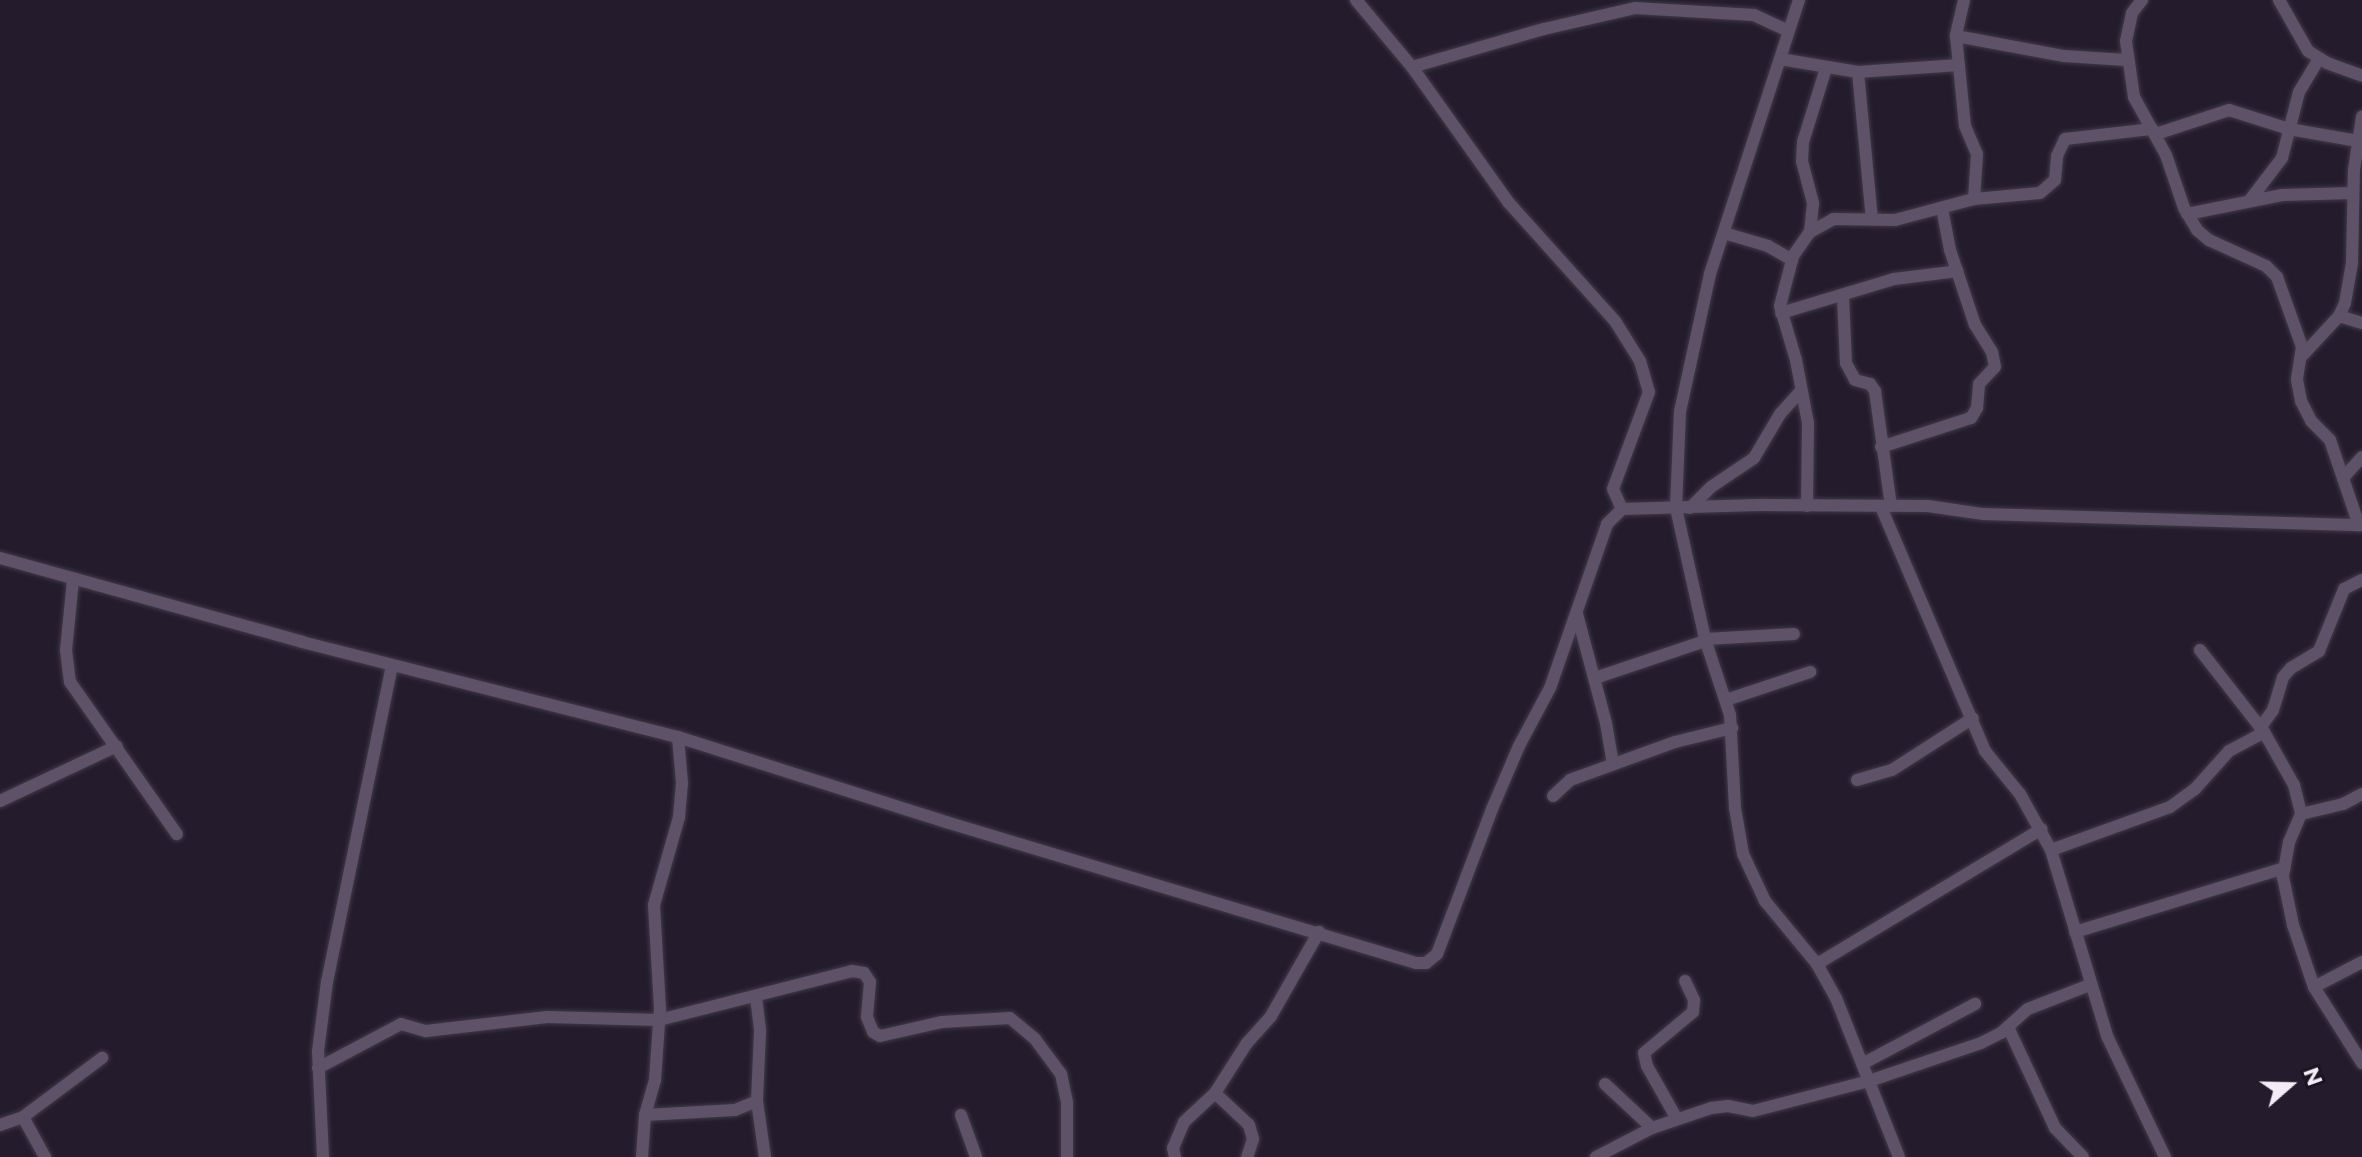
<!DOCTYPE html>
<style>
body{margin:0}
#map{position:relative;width:2362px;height:1157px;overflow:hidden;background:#241c2c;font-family:Montserrat,sans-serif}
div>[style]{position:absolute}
.roads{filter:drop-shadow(0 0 2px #413948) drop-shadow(0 0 2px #413948)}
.minor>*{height:12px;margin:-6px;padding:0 6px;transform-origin:6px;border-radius:6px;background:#5e5269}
span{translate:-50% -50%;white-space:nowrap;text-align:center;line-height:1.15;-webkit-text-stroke:6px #1b1322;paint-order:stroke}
.north{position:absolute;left:2250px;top:1045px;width:80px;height:80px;-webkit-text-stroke:6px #1b1322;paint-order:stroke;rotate:70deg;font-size:22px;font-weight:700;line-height:32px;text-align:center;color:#f2ecf7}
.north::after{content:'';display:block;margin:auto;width:28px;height:36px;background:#f2ecf7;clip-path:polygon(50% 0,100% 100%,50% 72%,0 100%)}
</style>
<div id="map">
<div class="roads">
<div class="minor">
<i style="left:1356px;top:0;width:87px;rotate:50.1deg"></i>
<i style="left:1412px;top:67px;width:167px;rotate:54.5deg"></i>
<i style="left:1509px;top:203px;width:159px;rotate:48.1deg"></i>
<i style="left:1615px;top:321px;width:47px;rotate:58deg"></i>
<i style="left:1640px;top:361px;width:32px;rotate:74deg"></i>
<i style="left:1649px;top:392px;width:103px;rotate:110.4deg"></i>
<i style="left:1613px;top:489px;width:22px;rotate:66deg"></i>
<i style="left:1799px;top:0;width:288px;rotate:108deg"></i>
<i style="left:1710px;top:274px;width:141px;rotate:102.3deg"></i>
<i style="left:1680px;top:412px;width:96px;rotate:92.4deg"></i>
<i style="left:1676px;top:508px;width:134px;rotate:77.5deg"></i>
<i style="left:1705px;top:639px;width:80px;rotate:71.8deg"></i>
<i style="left:1730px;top:715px;width:93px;rotate:86.9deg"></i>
<i style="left:1735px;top:808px;width:47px;rotate:80.1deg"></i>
<i style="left:1743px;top:854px;width:52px;rotate:64.9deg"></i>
<i style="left:1765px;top:901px;width:82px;rotate:50.5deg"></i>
<i style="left:1817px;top:964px;width:39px;rotate:61deg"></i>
<i style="left:1836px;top:998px;width:171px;rotate:68.4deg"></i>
<i style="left:1964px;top:0;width:37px;rotate:103deg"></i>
<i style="left:1956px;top:36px;width:90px;rotate:84.3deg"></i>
<i style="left:1965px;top:126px;width:30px;rotate:67deg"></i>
<i style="left:1977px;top:154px;width:45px;rotate:93.8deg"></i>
<i style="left:2142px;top:0;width:16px;rotate:128deg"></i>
<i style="left:2132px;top:13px;width:29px;rotate:102deg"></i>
<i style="left:2126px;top:41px;width:57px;rotate:81.9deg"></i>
<i style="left:2134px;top:97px;width:66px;rotate:61.1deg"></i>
<i style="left:2166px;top:155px;width:56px;rotate:71.2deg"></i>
<i style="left:2184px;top:208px;width:26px;rotate:59deg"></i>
<i style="left:2197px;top:230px;width:16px;rotate:40deg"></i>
<i style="left:2209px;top:240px;width:63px;rotate:24.5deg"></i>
<i style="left:2266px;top:266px;width:16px;rotate:45deg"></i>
<i style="left:2277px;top:277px;width:74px;rotate:70.3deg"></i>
<i style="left:2302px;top:347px;width:33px;rotate:99deg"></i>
<i style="left:2297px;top:380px;width:21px;rotate:79deg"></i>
<i style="left:2301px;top:401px;width:22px;rotate:63deg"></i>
<i style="left:2311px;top:421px;width:27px;rotate:45deg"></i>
<i style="left:2330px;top:440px;width:90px;rotate:71.2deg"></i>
<i style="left:2279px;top:0;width:59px;rotate:60.4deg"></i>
<i style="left:2308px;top:51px;width:22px;rotate:32deg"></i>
<i style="left:2327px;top:63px;width:37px;rotate:20deg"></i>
<i style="left:1956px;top:36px;width:110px;rotate:10.5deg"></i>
<i style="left:2064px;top:56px;width:62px;rotate:3.7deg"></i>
<i style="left:1780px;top:59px;width:79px;rotate:9.5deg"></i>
<i style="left:1858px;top:72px;width:101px;rotate:-4deg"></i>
<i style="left:1412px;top:67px;width:137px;rotate:-16.1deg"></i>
<i style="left:1544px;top:29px;width:93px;rotate:-13deg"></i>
<i style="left:1635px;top:8px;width:119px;rotate:3.4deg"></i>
<i style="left:1754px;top:15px;width:38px;rotate:25deg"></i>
<i style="left:1858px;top:72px;width:148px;rotate:84.6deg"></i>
<i style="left:2156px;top:134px;width:77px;rotate:-18.2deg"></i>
<i style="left:2229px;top:110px;width:63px;rotate:17.6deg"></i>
<i style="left:2289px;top:129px;width:70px;rotate:9.9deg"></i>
<i style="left:2250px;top:200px;width:53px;rotate:-52.7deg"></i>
<i style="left:2282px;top:158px;width:68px;rotate:-75.6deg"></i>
<i style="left:2299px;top:92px;width:39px;rotate:-59deg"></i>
<i style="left:2187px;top:214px;width:97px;rotate:-11.3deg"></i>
<i style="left:2282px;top:195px;width:71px;rotate:-1.6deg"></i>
<i style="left:1810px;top:232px;width:29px;rotate:-84deg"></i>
<i style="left:1813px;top:203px;width:43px;rotate:-104.7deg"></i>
<i style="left:1802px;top:161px;width:19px;rotate:-87deg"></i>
<i style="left:1803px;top:142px;width:77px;rotate:-72.7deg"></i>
<i style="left:1724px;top:233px;width:46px;rotate:16.5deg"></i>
<i style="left:1768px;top:246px;width:28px;rotate:30deg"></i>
<i style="left:1843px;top:297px;width:66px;rotate:87.4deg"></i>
<i style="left:1846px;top:363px;width:19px;rotate:62deg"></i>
<i style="left:1855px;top:380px;width:16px;rotate:15deg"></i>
<i style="left:1870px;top:384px;width:9px;rotate:54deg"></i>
<i style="left:1875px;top:391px;width:116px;rotate:82.1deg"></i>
<i style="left:1781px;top:313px;width:118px;rotate:-16.7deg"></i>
<i style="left:1894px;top:279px;width:64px;rotate:-7.1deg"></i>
<i style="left:2339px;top:316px;width:24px;rotate:17deg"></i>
<i style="left:2302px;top:356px;width:54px;rotate:-47.2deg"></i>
<i style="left:2339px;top:316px;width:14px;rotate:-65deg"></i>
<i style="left:2345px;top:303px;width:41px;rotate:-80.1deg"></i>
<i style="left:2352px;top:263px;width:93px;rotate:-88.8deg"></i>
<i style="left:2354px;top:170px;width:54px;rotate:-81.4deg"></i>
<i style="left:1881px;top:447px;width:95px;rotate:-17.9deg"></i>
<i style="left:1971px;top:418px;width:12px;rotate:-59deg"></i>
<i style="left:1977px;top:408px;width:24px;rotate:-85deg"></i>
<i style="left:1979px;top:384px;width:23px;rotate:-47deg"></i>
<i style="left:1995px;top:367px;width:15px;rotate:-101deg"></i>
<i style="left:1992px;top:352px;width:32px;rotate:-122deg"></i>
<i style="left:1975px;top:325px;width:79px;rotate:-108.4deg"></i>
<i style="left:1950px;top:250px;width:43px;rotate:-100.8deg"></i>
<i style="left:2343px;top:478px;width:28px;rotate:-48deg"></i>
<i style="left:1807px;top:506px;width:83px;rotate:-89.3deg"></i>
<i style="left:1808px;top:423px;width:64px;rotate:-100.8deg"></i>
<i style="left:1796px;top:360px;width:56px;rotate:-106.5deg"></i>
<i style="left:1780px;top:306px;width:52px;rotate:-75.4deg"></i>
<i style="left:1793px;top:256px;width:29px;rotate:-55deg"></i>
<i style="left:1810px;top:232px;width:26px;rotate:-29deg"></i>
<i style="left:1833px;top:219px;width:62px;rotate:0.9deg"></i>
<i style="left:1895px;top:220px;width:82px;rotate:-14.9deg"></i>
<i style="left:1974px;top:199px;width:66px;rotate:-5.2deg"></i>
<i style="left:2040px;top:193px;width:20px;rotate:-41deg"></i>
<i style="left:2055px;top:180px;width:24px;rotate:-85deg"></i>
<i style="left:2057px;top:156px;width:19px;rotate:-65deg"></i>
<i style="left:2065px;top:139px;width:88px;rotate:-6.6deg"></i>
<i style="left:1881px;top:507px;width:265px;rotate:66.9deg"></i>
<i style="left:1985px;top:751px;width:55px;rotate:50.9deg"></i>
<i style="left:2020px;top:794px;width:64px;rotate:61deg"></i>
<i style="left:2051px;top:850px;width:194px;rotate:73.2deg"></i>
<i style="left:2107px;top:1036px;width:134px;rotate:64.4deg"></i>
<i style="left:1690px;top:508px;width:30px;rotate:-45deg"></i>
<i style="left:1711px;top:487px;width:52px;rotate:-34deg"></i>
<i style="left:1754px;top:458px;width:51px;rotate:-59.4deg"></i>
<i style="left:1780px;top:414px;width:31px;rotate:-48deg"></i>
<i style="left:0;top:558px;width:313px;rotate:15.5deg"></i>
<i style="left:302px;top:642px;width:388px;rotate:14.2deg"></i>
<i style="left:678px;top:737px;width:281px;rotate:17.6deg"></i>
<i style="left:946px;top:822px;width:491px;rotate:16.7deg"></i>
<i style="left:1416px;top:963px;width:10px"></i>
<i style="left:1426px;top:963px;width:14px;rotate:-39deg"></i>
<i style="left:1437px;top:954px;width:155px;rotate:-69.2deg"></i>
<i style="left:1492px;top:809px;width:69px;rotate:-66.8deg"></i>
<i style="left:1519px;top:746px;width:66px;rotate:-61.9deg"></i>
<i style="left:1550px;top:688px;width:174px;rotate:-70.8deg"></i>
<i style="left:1607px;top:524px;width:21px;rotate:-45deg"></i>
<i style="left:1622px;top:509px;width:136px;rotate:-1.7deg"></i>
<i style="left:1758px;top:505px;width:170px;rotate:0.3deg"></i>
<i style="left:1928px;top:506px;width:56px;rotate:8.3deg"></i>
<i style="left:1983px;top:514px;width:379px;rotate:1.7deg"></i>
<i style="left:73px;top:580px;width:70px;rotate:95.7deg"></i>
<i style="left:66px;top:650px;width:32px;rotate:83deg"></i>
<i style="left:70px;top:682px;width:186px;rotate:54.9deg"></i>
<i style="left:1577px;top:614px;width:113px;rotate:75.1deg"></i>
<i style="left:1606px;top:723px;width:42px;rotate:80.3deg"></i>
<i style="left:1705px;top:639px;width:89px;rotate:-3.2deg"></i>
<i style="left:2200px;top:650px;width:104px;rotate:52deg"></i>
<i style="left:2264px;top:732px;width:61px;rotate:60.5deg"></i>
<i style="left:2294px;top:785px;width:30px;rotate:76deg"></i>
<i style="left:1595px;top:678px;width:116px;rotate:-18.6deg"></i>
<i style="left:1726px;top:700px;width:89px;rotate:-18.4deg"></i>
<i style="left:2260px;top:728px;width:22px;rotate:-54deg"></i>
<i style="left:2273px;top:710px;width:34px;rotate:-73deg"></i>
<i style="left:2283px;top:677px;width:12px;rotate:-48deg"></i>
<i style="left:2291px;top:668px;width:33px;rotate:-31deg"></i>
<i style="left:2319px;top:651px;width:67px;rotate:-68deg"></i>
<i style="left:2344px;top:589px;width:20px;rotate:-27deg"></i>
<i style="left:1857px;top:780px;width:36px;rotate:-16deg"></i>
<i style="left:1892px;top:770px;width:96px;rotate:-32.7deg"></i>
<i style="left:2362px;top:794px;width:21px;rotate:152deg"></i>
<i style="left:2343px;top:804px;width:43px;rotate:166.6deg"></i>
<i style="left:2301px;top:814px;width:30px;rotate:113deg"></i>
<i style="left:2289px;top:842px;width:36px;rotate:100deg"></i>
<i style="left:2283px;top:877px;width:49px;rotate:78.2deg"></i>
<i style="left:2293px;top:925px;width:65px;rotate:71.3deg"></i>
<i style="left:2314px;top:987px;width:90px;rotate:57.7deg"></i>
<i style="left:1553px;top:796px;width:23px;rotate:-43deg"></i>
<i style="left:1570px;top:780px;width:112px;rotate:-19.9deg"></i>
<i style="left:1675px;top:742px;width:59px;rotate:-13.8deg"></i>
<i style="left:0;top:801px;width:129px;rotate:-25.2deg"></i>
<i style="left:2051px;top:850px;width:127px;rotate:-19.9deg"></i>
<i style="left:2170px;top:807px;width:31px;rotate:-36deg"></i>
<i style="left:2195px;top:789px;width:51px;rotate:-48.2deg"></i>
<i style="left:2229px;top:751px;width:40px;rotate:-28deg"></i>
<i style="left:2075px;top:932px;width:219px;rotate:-17deg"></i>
<i style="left:1817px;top:964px;width:262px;rotate:-31deg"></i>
<i style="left:2314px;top:987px;width:54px;rotate:-27.5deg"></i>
<i style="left:756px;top:997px;width:35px;rotate:83deg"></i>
<i style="left:760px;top:1032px;width:69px;rotate:92.5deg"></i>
<i style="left:757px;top:1101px;width:57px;rotate:81.9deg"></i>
<i style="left:2008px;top:1027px;width:111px;rotate:65deg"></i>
<i style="left:2055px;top:1128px;width:40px;rotate:46deg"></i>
<i style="left:1864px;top:1063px;width:126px;rotate:-28deg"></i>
<i style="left:318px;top:1068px;width:94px;rotate:-27.9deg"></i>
<i style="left:401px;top:1024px;width:26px;rotate:16deg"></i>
<i style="left:426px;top:1031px;width:122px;rotate:-6.6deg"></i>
<i style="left:547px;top:1017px;width:112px;rotate:1.5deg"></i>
<i style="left:659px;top:1020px;width:199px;rotate:-14.2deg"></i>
<i style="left:852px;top:971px;width:12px;rotate:9deg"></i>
<i style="left:864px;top:973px;width:11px;rotate:56deg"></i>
<i style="left:870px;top:982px;width:35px;rotate:95deg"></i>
<i style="left:867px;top:1017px;width:16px;rotate:68deg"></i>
<i style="left:873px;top:1032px;width:8px;rotate:30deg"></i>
<i style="left:880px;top:1036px;width:64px;rotate:-12.7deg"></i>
<i style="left:942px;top:1022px;width:68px;rotate:-3.4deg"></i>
<i style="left:1010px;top:1018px;width:33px;rotate:40deg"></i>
<i style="left:1035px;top:1039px;width:44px;rotate:53.4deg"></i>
<i style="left:1061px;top:1074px;width:30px;rotate:78deg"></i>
<i style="left:1067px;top:1103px;width:54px;rotate:90deg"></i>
<i style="left:1605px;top:1084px;width:64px;rotate:43.1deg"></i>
<i style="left:1215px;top:1093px;width:47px;rotate:43.3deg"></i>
<i style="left:1249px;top:1125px;width:15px;rotate:74deg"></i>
<i style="left:1253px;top:1139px;width:19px;rotate:108deg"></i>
<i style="left:645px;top:1115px;width:90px;rotate:-3.2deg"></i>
<i style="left:735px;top:1110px;width:24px;rotate:-22deg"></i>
<i style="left:961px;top:1115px;width:45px;rotate:70.3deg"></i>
<i style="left:23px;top:1117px;width:99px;rotate:-36.8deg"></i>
<i style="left:1677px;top:1119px;width:61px;rotate:-119.5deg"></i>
<i style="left:1647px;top:1066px;width:13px;rotate:-103deg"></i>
<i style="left:1644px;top:1053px;width:64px;rotate:-39.9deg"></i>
<i style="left:1693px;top:1012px;width:12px;rotate:-85deg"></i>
<i style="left:1694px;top:1000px;width:21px;rotate:-115deg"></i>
<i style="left:0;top:1125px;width:24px;rotate:-19deg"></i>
<i style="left:23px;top:1117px;width:46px;rotate:61.2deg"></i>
<i style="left:323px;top:1157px;width:106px;rotate:-92.7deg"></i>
<i style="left:318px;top:1051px;width:70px;rotate:-82.6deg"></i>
<i style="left:327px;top:982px;width:323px;rotate:-78.4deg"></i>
<i style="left:642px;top:1157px;width:42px;rotate:-85.9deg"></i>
<i style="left:645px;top:1115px;width:36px;rotate:-74deg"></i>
<i style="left:655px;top:1080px;width:71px;rotate:-86deg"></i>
<i style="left:660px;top:1009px;width:104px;rotate:-93.3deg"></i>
<i style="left:654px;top:905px;width:91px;rotate:-74.1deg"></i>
<i style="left:679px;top:817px;width:34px;rotate:-85deg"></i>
<i style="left:682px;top:783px;width:46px;rotate:-95deg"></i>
<i style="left:1175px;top:1157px;width:9px;rotate:-103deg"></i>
<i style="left:1173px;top:1148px;width:28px;rotate:-67deg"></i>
<i style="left:1184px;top:1122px;width:42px;rotate:-43.1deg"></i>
<i style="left:1215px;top:1093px;width:59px;rotate:-57.4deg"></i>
<i style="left:1247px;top:1043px;width:36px;rotate:-48deg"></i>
<i style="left:1271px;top:1016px;width:97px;rotate:-60.3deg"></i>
<i style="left:1596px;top:1157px;width:63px;rotate:-27.4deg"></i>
<i style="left:1652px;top:1128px;width:62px;rotate:-18.7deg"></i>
<i style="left:1711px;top:1108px;width:17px;rotate:-7deg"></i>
<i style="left:1728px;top:1106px;width:25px;rotate:11deg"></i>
<i style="left:1753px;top:1111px;width:120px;rotate:-14.5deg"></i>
<i style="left:1869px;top:1081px;width:118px;rotate:-18.7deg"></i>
<i style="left:1981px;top:1043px;width:22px;rotate:-27deg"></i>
<i style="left:2001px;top:1033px;width:36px;rotate:-42deg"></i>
<i style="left:2028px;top:1009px;width:66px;rotate:-21.2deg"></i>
</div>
</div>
<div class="north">N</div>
</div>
